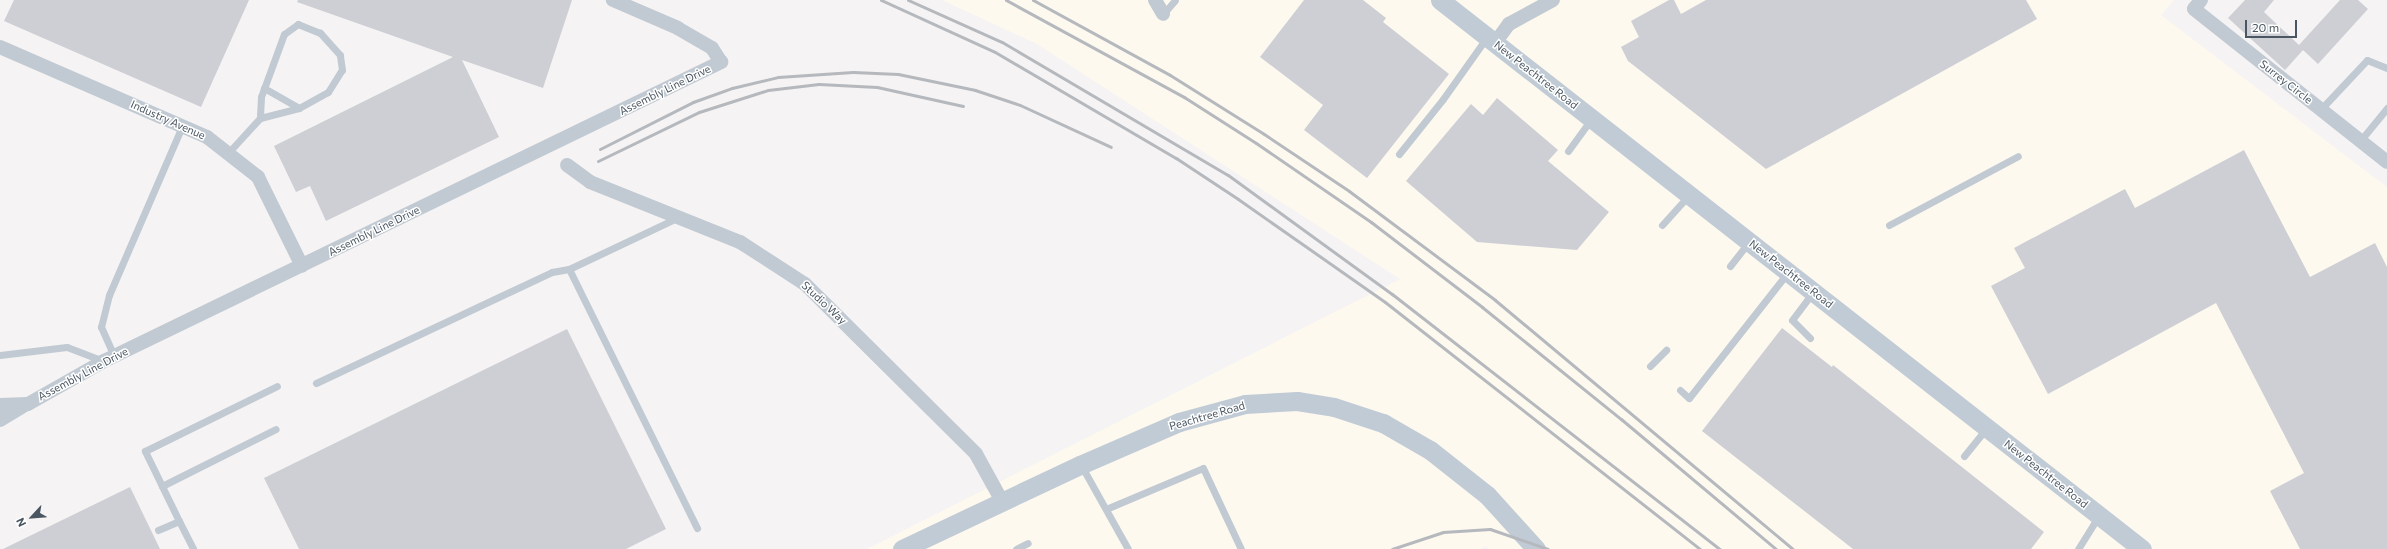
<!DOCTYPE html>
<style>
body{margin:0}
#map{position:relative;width:2387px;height:549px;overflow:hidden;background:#f5f3f3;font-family:Commissioner,sans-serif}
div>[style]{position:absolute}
.commercial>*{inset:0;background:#fdf9ef}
.building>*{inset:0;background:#cdcfd5}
.lane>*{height:7px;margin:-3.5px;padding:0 3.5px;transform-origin:3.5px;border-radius:3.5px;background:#c1cad2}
.street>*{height:14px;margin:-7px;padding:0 7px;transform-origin:7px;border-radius:7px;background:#c1cad2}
.secondary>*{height:19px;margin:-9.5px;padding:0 9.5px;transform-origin:9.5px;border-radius:9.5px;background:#c1cbd6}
.rail>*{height:3px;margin:-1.5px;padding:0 1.5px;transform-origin:1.5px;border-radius:1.5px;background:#b5b8bd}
span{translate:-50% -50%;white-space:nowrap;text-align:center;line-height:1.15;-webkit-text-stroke:3px #fff;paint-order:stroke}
.street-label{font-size:11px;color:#4a5661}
.north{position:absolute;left:12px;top:497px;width:40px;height:40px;-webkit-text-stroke:3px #fff;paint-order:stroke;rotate:244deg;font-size:11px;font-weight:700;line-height:16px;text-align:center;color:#4a5661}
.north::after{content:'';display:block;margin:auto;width:14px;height:18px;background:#4a5661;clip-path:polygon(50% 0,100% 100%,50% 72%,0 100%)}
.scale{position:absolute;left:2245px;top:20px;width:52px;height:18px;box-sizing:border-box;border:2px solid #4a5661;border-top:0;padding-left:5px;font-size:12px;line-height:14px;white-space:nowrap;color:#4a5661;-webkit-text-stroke:3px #fff;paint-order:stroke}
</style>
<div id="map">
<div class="commercial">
<i style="clip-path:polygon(942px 0,2174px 0,2161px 15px,2387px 187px,2387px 549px,1488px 549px,1486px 546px,1481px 549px,867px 549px,1400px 279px,1037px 44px)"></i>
</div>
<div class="building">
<i style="clip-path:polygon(14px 0,249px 0,201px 107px,4px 21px)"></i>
<i style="clip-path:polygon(298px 0,572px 0,543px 88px,462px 60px,499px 137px,326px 221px,310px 186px,296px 192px,274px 146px,453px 57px,297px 2px)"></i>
<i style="clip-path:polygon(1304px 0,1363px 0,1386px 18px,1383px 22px,1449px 74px,1367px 178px,1304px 130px,1323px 105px,1260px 57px)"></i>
<i style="clip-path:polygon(1669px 0,1674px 0,1681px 14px,1706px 0,2026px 0,2037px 19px,1766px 169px,1628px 61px,1621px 47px,1639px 37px,1631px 21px)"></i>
<i style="clip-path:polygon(2245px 0,2274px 0,2264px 12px,2299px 45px,2340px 0,2358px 0,2368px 9px,2318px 64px,2303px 50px,2285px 70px,2228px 18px)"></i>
<i style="clip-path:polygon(1497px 98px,1558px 150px,1548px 161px,1609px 212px,1577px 250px,1477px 242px,1406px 181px,1471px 104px,1483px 115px)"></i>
<i style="clip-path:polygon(2244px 150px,2310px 277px,2375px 243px,2387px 267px,2387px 549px,2300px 549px,2270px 491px,2304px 473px,2216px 303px,2048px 394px,1991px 286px,2025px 268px,2014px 248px,2125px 189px,2135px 208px)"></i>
<i style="clip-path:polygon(1782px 328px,1832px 367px,1833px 365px,2044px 532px,2031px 549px,1853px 549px,1702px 431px)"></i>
<i style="clip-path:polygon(567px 329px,666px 529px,626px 549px,299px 549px,264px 478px)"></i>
<i style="clip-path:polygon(130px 487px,160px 549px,3px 549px)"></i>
</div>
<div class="lane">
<i style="left:1163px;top:14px;width:18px;rotate:-49deg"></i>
<i style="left:264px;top:88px;width:40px;rotate:29.7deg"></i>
<i style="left:2321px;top:109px;width:67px;rotate:-46.8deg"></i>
<i style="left:2367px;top:60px;width:22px;rotate:22deg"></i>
<i style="left:2360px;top:141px;width:43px;rotate:-50.7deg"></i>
<i style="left:1568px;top:151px;width:39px;rotate:-54deg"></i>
<i style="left:228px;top:153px;width:47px;rotate:-47.6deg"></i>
<i style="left:260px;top:118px;width:40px;rotate:-14.4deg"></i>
<i style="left:299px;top:108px;width:33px;rotate:-29deg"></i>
<i style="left:328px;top:92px;width:26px;rotate:-58deg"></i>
<i style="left:342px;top:70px;width:15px;rotate:-98deg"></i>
<i style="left:340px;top:55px;width:30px;rotate:-132deg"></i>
<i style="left:320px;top:33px;width:24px;rotate:-158deg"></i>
<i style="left:298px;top:24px;width:17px;rotate:144deg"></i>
<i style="left:284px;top:34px;width:67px;rotate:110.1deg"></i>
<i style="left:261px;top:97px;width:21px;rotate:93deg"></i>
<i style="left:1399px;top:154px;width:70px;rotate:-51.3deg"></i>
<i style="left:1443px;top:99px;width:76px;rotate:-54.6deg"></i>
<i style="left:1662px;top:225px;width:39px;rotate:-48deg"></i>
<i style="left:1889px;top:225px;width:146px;rotate:-28.1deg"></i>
<i style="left:1730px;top:266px;width:31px;rotate:-52deg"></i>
<i style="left:569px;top:269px;width:119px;rotate:-25.3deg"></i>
<i style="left:1810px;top:338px;width:25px;rotate:-135deg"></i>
<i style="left:1792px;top:320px;width:34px;rotate:-53deg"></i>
<i style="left:0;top:355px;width:67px;rotate:-6.8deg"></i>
<i style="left:67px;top:347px;width:39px;rotate:21deg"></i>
<i style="left:114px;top:356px;width:32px;rotate:-114deg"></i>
<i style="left:101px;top:327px;width:33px;rotate:-76deg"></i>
<i style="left:109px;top:295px;width:184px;rotate:-66.6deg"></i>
<i style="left:1650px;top:366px;width:23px;rotate:-45deg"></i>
<i style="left:316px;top:383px;width:261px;rotate:-25.2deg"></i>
<i style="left:552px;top:272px;width:17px;rotate:-10deg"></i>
<i style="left:569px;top:269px;width:289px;rotate:63.7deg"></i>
<i style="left:1680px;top:390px;width:12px;rotate:42deg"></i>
<i style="left:1689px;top:398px;width:160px;rotate:-51.8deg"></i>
<i style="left:1964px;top:456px;width:36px;rotate:-51deg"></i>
<i style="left:1081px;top:465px;width:96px;rotate:60.8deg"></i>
<i style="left:162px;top:486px;width:39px;rotate:-116deg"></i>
<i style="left:145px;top:451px;width:147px;rotate:-26.2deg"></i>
<i style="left:1106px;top:509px;width:105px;rotate:-22.9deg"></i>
<i style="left:1203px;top:468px;width:89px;rotate:64.9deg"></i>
<i style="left:179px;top:521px;width:39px;rotate:-116deg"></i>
<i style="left:162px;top:486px;width:127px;rotate:-26.6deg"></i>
<i style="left:158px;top:530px;width:23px;rotate:-23deg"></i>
<i style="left:179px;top:521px;width:31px;rotate:63deg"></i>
<i style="left:1016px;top:549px;width:13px;rotate:-27deg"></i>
<i style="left:2078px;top:549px;width:39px;rotate:-58deg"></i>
</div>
<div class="street">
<i style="left:1155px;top:0;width:16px;rotate:60deg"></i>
<i style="left:2201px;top:0;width:11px;rotate:128deg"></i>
<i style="left:2194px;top:9px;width:246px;rotate:38.4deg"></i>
<i style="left:1495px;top:43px;width:24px;rotate:-54deg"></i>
<i style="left:1509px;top:24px;width:50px;rotate:-28.6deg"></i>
<i style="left:0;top:47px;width:226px;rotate:23.5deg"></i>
<i style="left:207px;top:137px;width:65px;rotate:38.1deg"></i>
<i style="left:258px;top:177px;width:99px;rotate:63.7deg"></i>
<i style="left:567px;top:165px;width:29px;rotate:36deg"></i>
<i style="left:590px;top:182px;width:162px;rotate:21.8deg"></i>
<i style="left:740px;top:242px;width:77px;rotate:32.9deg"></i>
<i style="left:805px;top:284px;width:241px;rotate:44.8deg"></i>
<i style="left:976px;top:454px;width:56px;rotate:61.1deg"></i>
<i style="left:0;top:405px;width:28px;rotate:-2deg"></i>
<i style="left:28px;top:404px;width:87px;rotate:-29.5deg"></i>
<i style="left:104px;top:361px;width:686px;rotate:-25.85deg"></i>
<i style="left:721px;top:62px;width:17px;rotate:-123deg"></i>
<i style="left:712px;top:48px;width:39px;rotate:-150deg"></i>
<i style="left:678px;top:28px;width:71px;rotate:-156.7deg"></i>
<i style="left:0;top:420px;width:29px;rotate:-31deg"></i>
</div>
<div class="secondary">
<i style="left:1440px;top:0;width:891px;rotate:38.03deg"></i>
<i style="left:902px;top:549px;width:197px;rotate:-25.3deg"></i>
<i style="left:1080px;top:465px;width:108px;rotate:-23.5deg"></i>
<i style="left:1179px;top:422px;width:68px;rotate:-15.3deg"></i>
<i style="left:1245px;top:404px;width:52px;rotate:-3.3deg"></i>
<i style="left:1297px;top:401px;width:37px;rotate:9deg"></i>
<i style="left:1334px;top:407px;width:52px;rotate:18.1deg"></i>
<i style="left:1383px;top:423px;width:54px;rotate:29.9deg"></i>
<i style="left:1430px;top:450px;width:73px;rotate:38.3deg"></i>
<i style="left:1487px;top:495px;width:73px;rotate:47.8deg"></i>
</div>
<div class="rail">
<i style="left:881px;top:0;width:125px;rotate:24.5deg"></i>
<i style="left:995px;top:52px;width:210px;rotate:30.4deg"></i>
<i style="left:1176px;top:158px;width:74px;rotate:33.5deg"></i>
<i style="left:1238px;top:199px;width:179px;rotate:35deg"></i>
<i style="left:1385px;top:302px;width:400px;rotate:38.1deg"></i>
<i style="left:908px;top:0;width:103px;rotate:24.1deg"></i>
<i style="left:1002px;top:42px;width:262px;rotate:30.5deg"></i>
<i style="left:1228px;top:175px;width:203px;rotate:36deg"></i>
<i style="left:1392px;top:294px;width:415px;rotate:37.9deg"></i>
<i style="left:1006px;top:0;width:203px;rotate:28.6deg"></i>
<i style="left:1184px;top:97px;width:85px;rotate:32.6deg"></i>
<i style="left:1256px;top:143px;width:140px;rotate:34.5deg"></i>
<i style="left:1371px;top:222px;width:140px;rotate:37.4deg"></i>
<i style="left:1482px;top:307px;width:179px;rotate:38.9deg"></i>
<i style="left:1621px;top:419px;width:202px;rotate:40deg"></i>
<i style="left:1033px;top:0;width:156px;rotate:28.7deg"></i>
<i style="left:1170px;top:75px;width:111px;rotate:32.1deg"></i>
<i style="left:1264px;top:134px;width:102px;rotate:33.8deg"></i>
<i style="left:1349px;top:191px;width:182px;rotate:36.7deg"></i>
<i style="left:1495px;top:300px;width:388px;rotate:39.9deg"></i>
<i style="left:600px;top:149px;width:104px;rotate:-26.8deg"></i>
<i style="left:693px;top:102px;width:41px;rotate:-19.7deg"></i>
<i style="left:732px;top:88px;width:47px;rotate:-13.4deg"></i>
<i style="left:778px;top:77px;width:75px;rotate:-3.8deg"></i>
<i style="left:853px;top:72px;width:45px;rotate:2.5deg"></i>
<i style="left:898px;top:74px;width:79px;rotate:11.7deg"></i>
<i style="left:975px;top:90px;width:47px;rotate:18.4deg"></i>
<i style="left:1020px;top:105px;width:100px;rotate:24.8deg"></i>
<i style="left:598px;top:161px;width:112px;rotate:-25.9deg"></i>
<i style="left:699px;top:112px;width:72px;rotate:-17.7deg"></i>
<i style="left:768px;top:90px;width:51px;rotate:-6.7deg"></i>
<i style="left:819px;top:84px;width:58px;rotate:3deg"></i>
<i style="left:877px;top:87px;width:88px;rotate:12.5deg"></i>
<i style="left:1392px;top:549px;width:54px;rotate:-18.4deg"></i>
<i style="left:1443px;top:532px;width:47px;rotate:-3.7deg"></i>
<i style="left:1490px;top:529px;width:61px;rotate:19deg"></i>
</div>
<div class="street-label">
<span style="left:1536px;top:75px;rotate:38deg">New Peachtree Road</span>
<span style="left:2286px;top:82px;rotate:38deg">Surrey Circle</span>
<span style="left:665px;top:90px;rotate:-26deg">Assembly Line Drive</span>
<span style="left:168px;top:120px;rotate:24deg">Industry Avenue</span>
<span style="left:374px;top:231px;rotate:-26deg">Assembly Line Drive</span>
<span style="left:1791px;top:274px;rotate:38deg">New Peachtree Road</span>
<span style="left:824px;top:303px;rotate:43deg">Studio Way</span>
<span style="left:83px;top:374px;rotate:-28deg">Assembly Line Drive</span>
<span style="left:1207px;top:416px;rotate:-16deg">Peachtree Road</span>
<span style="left:2046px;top:474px;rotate:38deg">New Peachtree Road</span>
</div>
<div class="north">N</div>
<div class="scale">20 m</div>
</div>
